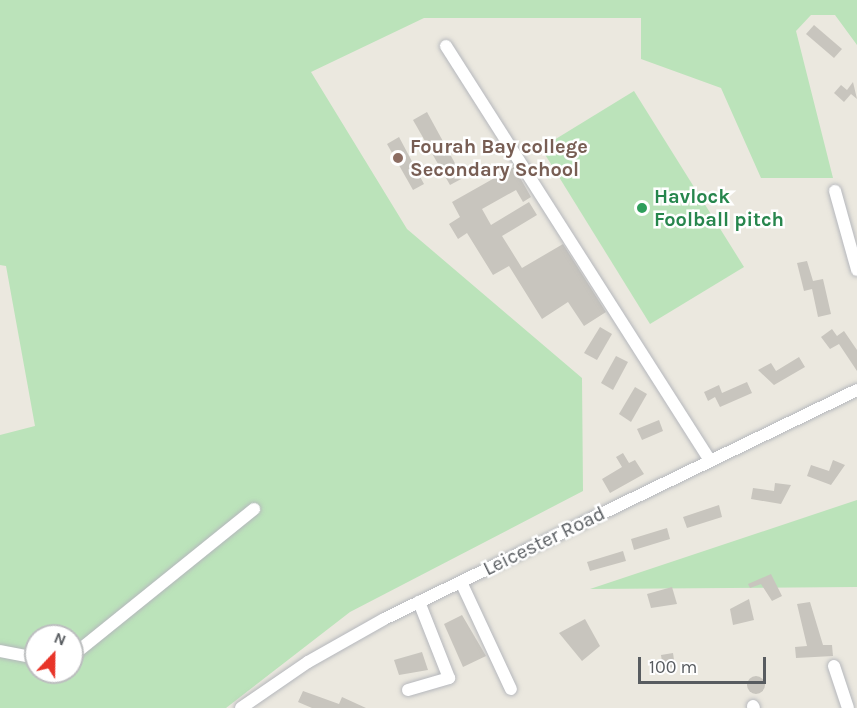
<!DOCTYPE html>
<style>
body{margin:0}
#map{position:relative;width:857px;height:708px;overflow:hidden;background:#ebe8df;font-family:Karla,sans-serif}
div>[style]{position:absolute}
.green>*{inset:0;background:#bbe3ba}
.building>*{inset:0;background:#c8c5be}
.round{border-radius:50%}
.roads{filter:drop-shadow(0 0 2px #b5b7bc) drop-shadow(0 0 2px #b5b7bc)}
.minor>*{height:12px;margin:-6px;padding:0 6px;transform-origin:6px;border-radius:6px;background:#fff}
.dots>*{width:16px;height:16px;translate:-50% -50%;box-sizing:border-box;border:3px solid #fff;border-radius:50%}
span{translate:-50% -50%;white-space:nowrap;text-align:center;line-height:1.15;-webkit-text-stroke:5px #fff;paint-order:stroke}
.education-label{font-size:20px;color:#785e54;font-weight:700}
.left{translate:0 -50%;text-align:left}
.leisure-label{font-size:20px;color:#27864d;font-weight:700}
.street-label{font-size:20px;color:#585c60}
.north{position:absolute;left:24px;top:624px;width:60px;height:60px;box-sizing:border-box;background:#fff;border:2px solid #bcbebf;border-radius:50%;rotate:22deg;font-size:16px;font-weight:700;line-height:24px;text-align:center;color:#585c60}
.north::after{content:'';display:block;margin:auto;width:21px;height:27px;background:#e83428;clip-path:polygon(50% 0,100% 100%,50% 72%,0 100%)}
.scale{position:absolute;left:638px;top:657px;width:128px;height:27px;box-sizing:border-box;border:3px solid #585c60;border-top:0;padding-left:8px;font-size:18px;line-height:21px;white-space:nowrap;color:#585c60;-webkit-text-stroke:4px #fff;paint-order:stroke}
</style>
<div id="map">
<div class="green">
<i style="clip-path:polygon(evenodd,0 0,857px 0,857px 45px,835px 15px,811px 15px,796px 31px,833px 178px,761px 178px,721px 88px,641px 59px,641px 18px,424px 18px,311px 72px,407px 229px,582px 378px,583px 491px,350px 612px,226px 708px,0 708px,0 435px,35px 426px,6px 266px,0 265px,0 0,36px 636px,72px 636px,72px 672px,36px 672px,36px 636px)"></i>
<i style="clip-path:polygon(634px 91px,744px 267px,650px 324px,541px 148px)"></i>
<i style="clip-path:polygon(857px 500px,857px 587px,590px 589px)"></i>
</div>
<div class="building">
<i style="clip-path:polygon(814px 25px,842px 49px,834px 58px,806px 34px)"></i>
<i style="clip-path:polygon(853px 82px,857px 99px,851px 94px,844px 102px,834px 93px,841px 85px,847px 90px)"></i>
<i style="clip-path:polygon(427px 112px,463px 178px,450px 185px,413px 120px)"></i>
<i style="clip-path:polygon(399px 137px,424px 184px,413px 190px,387px 144px)"></i>
<i style="clip-path:polygon(514px 167px,531px 197px,523px 202px,516px 190px,482px 209px,491px 225px,529px 202px,537px 215px,502px 236px,522px 268px,563px 244px,606px 312px,584px 326px,568px 302px,542px 319px,509px 266px,493px 275px,467px 233px,458px 239px,449px 224px,460px 217px,452px 202px)"></i>
<i style="clip-path:polygon(807px 261px,813px 281px,823px 279px,831px 314px,818px 317px,812px 289px,804px 291px,797px 263px)"></i>
<i style="clip-path:polygon(600px 327px,612px 334px,597px 360px,584px 353px)"></i>
<i style="clip-path:polygon(832px 329px,837px 336px,844px 331px,857px 350px,857px 371px,839px 344px,830px 349px,821px 337px)"></i>
<i style="clip-path:polygon(616px 356px,628px 362px,613px 390px,601px 383px)"></i>
<i style="clip-path:polygon(799px 357px,805px 367px,774px 385px,758px 370px,771px 363px,776px 371px)"></i>
<i style="clip-path:polygon(747px 382px,752px 393px,720px 407px,715px 397px,708px 401px,704px 392px,719px 385px,722px 393px)"></i>
<i style="clip-path:polygon(635px 387px,647px 394px,631px 422px,619px 414px)"></i>
<i style="clip-path:polygon(659px 420px,663px 431px,642px 440px,637px 429px)"></i>
<i style="clip-path:polygon(623px 453px,629px 463px,635px 460px,644px 474px,610px 493px,602px 479px,622px 467px,616px 457px)"></i>
<i style="clip-path:polygon(833px 460px,845px 465px,831px 485px,807px 476px,811px 465px,829px 471px)"></i>
<i style="clip-path:polygon(775px 483px,791px 485px,781px 504px,751px 499px,753px 488px,774px 491px)"></i>
<i style="clip-path:polygon(719px 505px,722px 517px,687px 528px,683px 517px)"></i>
<i style="clip-path:polygon(667px 528px,670px 539px,634px 550px,631px 539px)"></i>
<i style="clip-path:polygon(623px 551px,626px 561px,590px 571px,587px 562px)"></i>
<i style="clip-path:polygon(771px 574px,782px 596px,772px 601px,761px 584px,750px 588px,748px 584px)"></i>
<i style="clip-path:polygon(672px 587px,677px 604px,651px 608px,647px 594px)"></i>
<i style="clip-path:polygon(749px 599px,754px 620px,733px 625px,730px 609px)"></i>
<i style="clip-path:polygon(810px 602px,823px 645px,832px 645px,833px 656px,796px 658px,795px 647px,807px 646px,797px 604px)"></i>
<i style="clip-path:polygon(462px 615px,486px 656px,463px 667px,444px 624px)"></i>
<i style="clip-path:polygon(585px 619px,600px 646px,582px 661px,559px 633px)"></i>
<i style="clip-path:polygon(422px 652px,428px 670px,399px 675px,394px 660px)"></i>
<i style="clip-path:polygon(673px 653px,675px 667px,663px 668px,661px 655px)"></i>
<i class="round" style="left:747px;top:676px;width:18px;height:18px"></i>
<i style="clip-path:polygon(303px 691px,339px 704px,342px 697px,366px 708px,312px 708px,298px 702px)"></i>
</div>
<div class="roads">
<div class="minor">
<i style="left:446px;top:46px;width:491px;rotate:57.5deg"></i>
<i style="left:835px;top:191px;width:82px;rotate:74.4deg"></i>
<i style="left:461px;top:582px;width:118px;rotate:65deg"></i>
<i style="left:0;top:651px;width:37px;rotate:11deg"></i>
<i style="left:72px;top:656px;width:234px;rotate:-38.9deg"></i>
<i style="left:834px;top:666px;width:44px;rotate:71.6deg"></i>
<i style="left:408px;top:690px;width:43px;rotate:-16.3deg"></i>
<i style="left:449px;top:678px;width:82px;rotate:-111.5deg"></i>
<i style="left:753px;top:706px;width:2px;rotate:63deg"></i>
<i style="left:241px;top:708px;width:81px;rotate:-34.5deg"></i>
<i style="left:308px;top:662px;width:87px;rotate:-29.5deg"></i>
<i style="left:384px;top:619px;width:526px;rotate:-25.83deg"></i>
</div>
</div>
<div class="dots">
<i style="left:398px;top:158px;background:#8d6e63"></i>
<i style="left:642px;top:208px;background:#2e9e5b"></i>
</div>
<div class="education-label">
<span class="left" style="left:410px;top:158px">Fourah Bay college<br>Secondary School</span>
</div>
<div class="leisure-label">
<span class="left" style="left:654px;top:208px">Havlock<br>Foolball pitch</span>
</div>
<div class="street-label">
<span style="left:544px;top:541px;rotate:-26deg">Leicester Road</span>
</div>
<div class="north">N</div>
<div class="scale">100 m</div>
</div>
